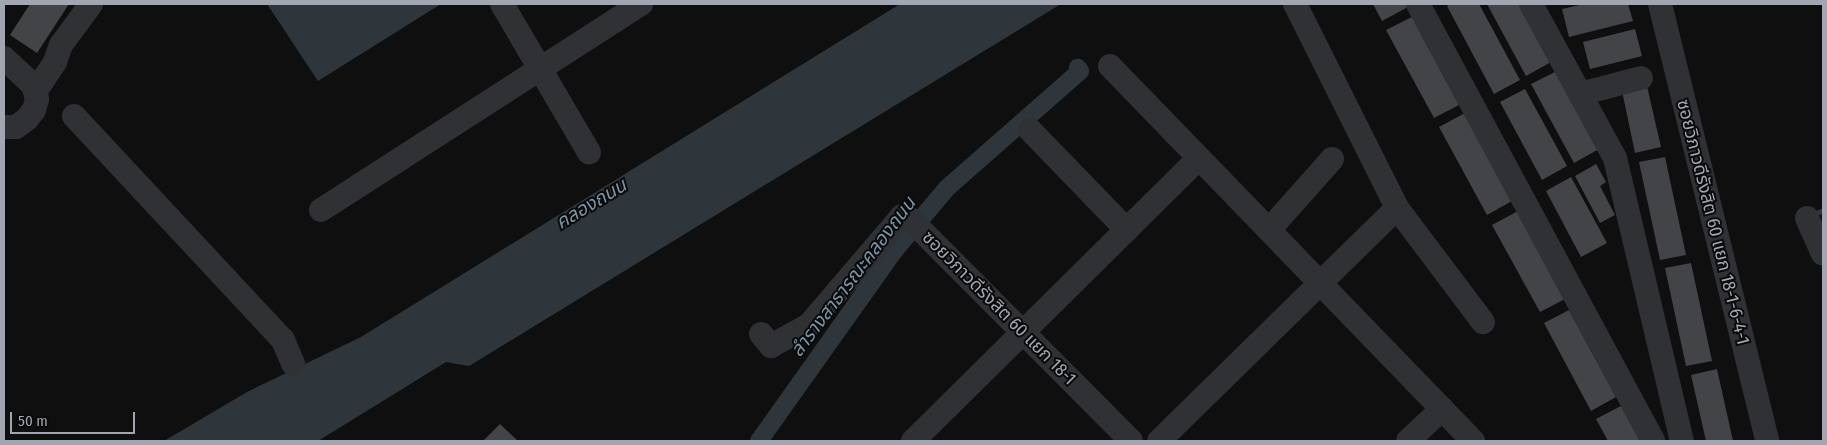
<!DOCTYPE html>
<meta charset="utf-8">
<style>
body{margin:0}
#map{position:relative;width:1827px;height:445px;overflow:hidden;background:#0f0f10;font-family:"Fira Sans Condensed","Noto Sans Thai",sans-serif}
div>[style]{position:absolute}
.water>*{inset:0;background:#2e363b}
.stream>*{height:5px;margin:-2.5px;padding:0 2.5px;transform-origin:2.5px;border-radius:2.5px;background:#2e363b}
.canal>*{height:18px;margin:-9px;padding:0 9px;transform-origin:9px;border-radius:9px;background:#2e363b}
.building>*{inset:0;background:#434448}
.minor>*{height:24px;margin:-12px;padding:0 12px;transform-origin:12px;border-radius:12px;background:#303135}
span{translate:-50% -50%;white-space:nowrap;text-align:center;line-height:1.15;-webkit-text-stroke:4px #0a0a0b;paint-order:stroke}
.street-label{font-size:18px;color:#a1a6b0}
.water-label{font-size:19px;color:#7b95a8;font-style:italic}
.frame{position:absolute;inset:0;border:5px solid #a1a6b0;pointer-events:none}
.scale{position:absolute;left:10px;top:412px;width:125px;height:22px;box-sizing:border-box;border:2px solid #a1a6b0;border-top:0;padding-left:6px;font-size:15px;line-height:18px;white-space:nowrap;color:#a1a6b0;-webkit-text-stroke:4px #0a0a0b;paint-order:stroke}
</style>
<div id="map">
<div class="water">
<i style="clip-path:polygon(267px 4px,441px 4px,318px 81px)"></i>
<i style="clip-path:polygon(900px 4px,1061px 4px,469px 366px,446px 362px,318px 441px,164px 441px,247px 392px,361px 337px)"></i>
</div>
<div class="stream">
<i style="left:1814px;top:214px;width:10px;rotate:-24deg"></i>
</div>
<div class="canal">
<i style="left:759px;top:441px;width:233px;rotate:-54.6deg"></i>
<i style="left:894px;top:251px;width:82px;rotate:-49.9deg"></i>
<i style="left:947px;top:188px;width:177px;rotate:-41.3deg"></i>
<i style="left:1080px;top:71px;width:4px;rotate:-124deg"></i>
</div>
<div class="building">
<i style="clip-path:polygon(30px 4px,69px 4px,37px 53px,10px 35px)"></i>
<i style="clip-path:polygon(1373px 4px,1406px 4px,1408px 7px,1382px 21px)"></i>
<i style="clip-path:polygon(1451px 4px,1479px 4px,1520px 80px,1494px 94px,1447px 6px)"></i>
<i style="clip-path:polygon(1487px 4px,1519px 4px,1551px 62px,1526px 76px)"></i>
<i style="clip-path:polygon(1584px 4px,1628px 4px,1633px 21px,1569px 37px,1562px 9px)"></i>
<i style="clip-path:polygon(1412px 17px,1459px 105px,1434px 118px,1386px 30px)"></i>
<i style="clip-path:polygon(1635px 29px,1642px 56px,1590px 69px,1583px 42px)"></i>
<i style="clip-path:polygon(1557px 71px,1599px 149px,1574px 163px,1531px 84px)"></i>
<i style="clip-path:polygon(1647px 86px,1661px 147px,1635px 153px,1622px 91px)"></i>
<i style="clip-path:polygon(1525px 89px,1567px 166px,1542px 180px,1500px 102px)"></i>
<i style="clip-path:polygon(1465px 113px,1512px 201px,1487px 215px,1439px 127px)"></i>
<i style="clip-path:polygon(1665px 157px,1686px 255px,1660px 260px,1639px 162px)"></i>
<i style="clip-path:polygon(1596px 164px,1606px 182px,1600px 186px,1615px 215px,1600px 223px,1575px 176px)"></i>
<i style="clip-path:polygon(1571px 177px,1607px 243px,1581px 257px,1546px 191px)"></i>
<i style="clip-path:polygon(1518px 211px,1565px 299px,1540px 312px,1492px 225px)"></i>
<i style="clip-path:polygon(1691px 263px,1712px 361px,1686px 366px,1665px 268px)"></i>
<i style="clip-path:polygon(1569px 310px,1616px 397px,1591px 411px,1544px 323px)"></i>
<i style="clip-path:polygon(1717px 369px,1733px 441px,1706px 441px,1691px 375px)"></i>
<i style="clip-path:polygon(1621px 406px,1640px 441px,1608px 441px,1596px 419px)"></i>
<i style="clip-path:polygon(500px 424px,518px 441px,483px 441px)"></i>
</div>
<div class="minor">
<i style="left:502px;top:4px;width:172px;rotate:59.6deg"></i>
<i style="left:1295px;top:4px;width:228px;rotate:63.4deg"></i>
<i style="left:1397px;top:208px;width:143px;rotate:53deg"></i>
<i style="left:1418px;top:4px;width:496px;rotate:61.7deg"></i>
<i style="left:1531px;top:4px;width:175px;rotate:61.4deg"></i>
<i style="left:1615px;top:158px;width:291px;rotate:76.7deg"></i>
<i style="left:1660px;top:4px;width:450px;rotate:76.2deg"></i>
<i style="left:4px;top:58px;width:41px;rotate:43deg"></i>
<i style="left:34px;top:86px;width:13px;rotate:77deg"></i>
<i style="left:37px;top:99px;width:11px;rotate:105deg"></i>
<i style="left:34px;top:110px;width:11px;rotate:128deg"></i>
<i style="left:27px;top:119px;width:14px;rotate:144deg"></i>
<i style="left:16px;top:127px;width:12px;rotate:180deg"></i>
<i style="left:1110px;top:66px;width:522px;rotate:45.93deg"></i>
<i style="left:35px;top:92px;width:36px;rotate:-56deg"></i>
<i style="left:55px;top:62px;width:18px;rotate:-71deg"></i>
<i style="left:61px;top:45px;width:51px;rotate:-53.8deg"></i>
<i style="left:1580px;top:94px;width:63px;rotate:-14.7deg"></i>
<i style="left:74px;top:116px;width:306px;rotate:47deg"></i>
<i style="left:283px;top:340px;width:26px;rotate:67deg"></i>
<i style="left:1030px;top:130px;width:139px;rotate:45.9deg"></i>
<i style="left:321px;top:210px;width:381px;rotate:-32.8deg"></i>
<i style="left:1807px;top:218px;width:39px;rotate:66deg"></i>
<i style="left:1269px;top:230px;width:95px;rotate:-48.4deg"></i>
<i style="left:761px;top:334px;width:16px;rotate:50deg"></i>
<i style="left:771px;top:346px;width:43px;rotate:-28.9deg"></i>
<i style="left:809px;top:325px;width:143px;rotate:-49.5deg"></i>
<i style="left:902px;top:216px;width:9px;rotate:21deg"></i>
<i style="left:910px;top:219px;width:313px;rotate:45.1deg"></i>
<i style="left:913px;top:441px;width:402px;rotate:-44.7deg"></i>
<i style="left:1159px;top:441px;width:333px;rotate:-44.4deg"></i>
<i style="left:1408px;top:441px;width:47px;rotate:-43.3deg"></i>
</div>
<div class="street-label">
<span style="left:1713px;top:222px;rotate:76deg">ซอยวิภาวดีรังสิต 60 แยก 18-1-6-4-1</span>
<span style="left:999px;top:308px;rotate:45deg">ซอยวิภาวดีรังสิต 60 แยก 18-1</span>
</div>
<div class="water-label">
<span style="left:591px;top:204px;rotate:-31deg">คลองถนน</span>
<span style="left:853px;top:277px;rotate:-53deg">ลำรางสาธารณะคลองถนน</span>
</div>
<div class="frame"></div>
<div class="scale">50 m</div>
</div>
